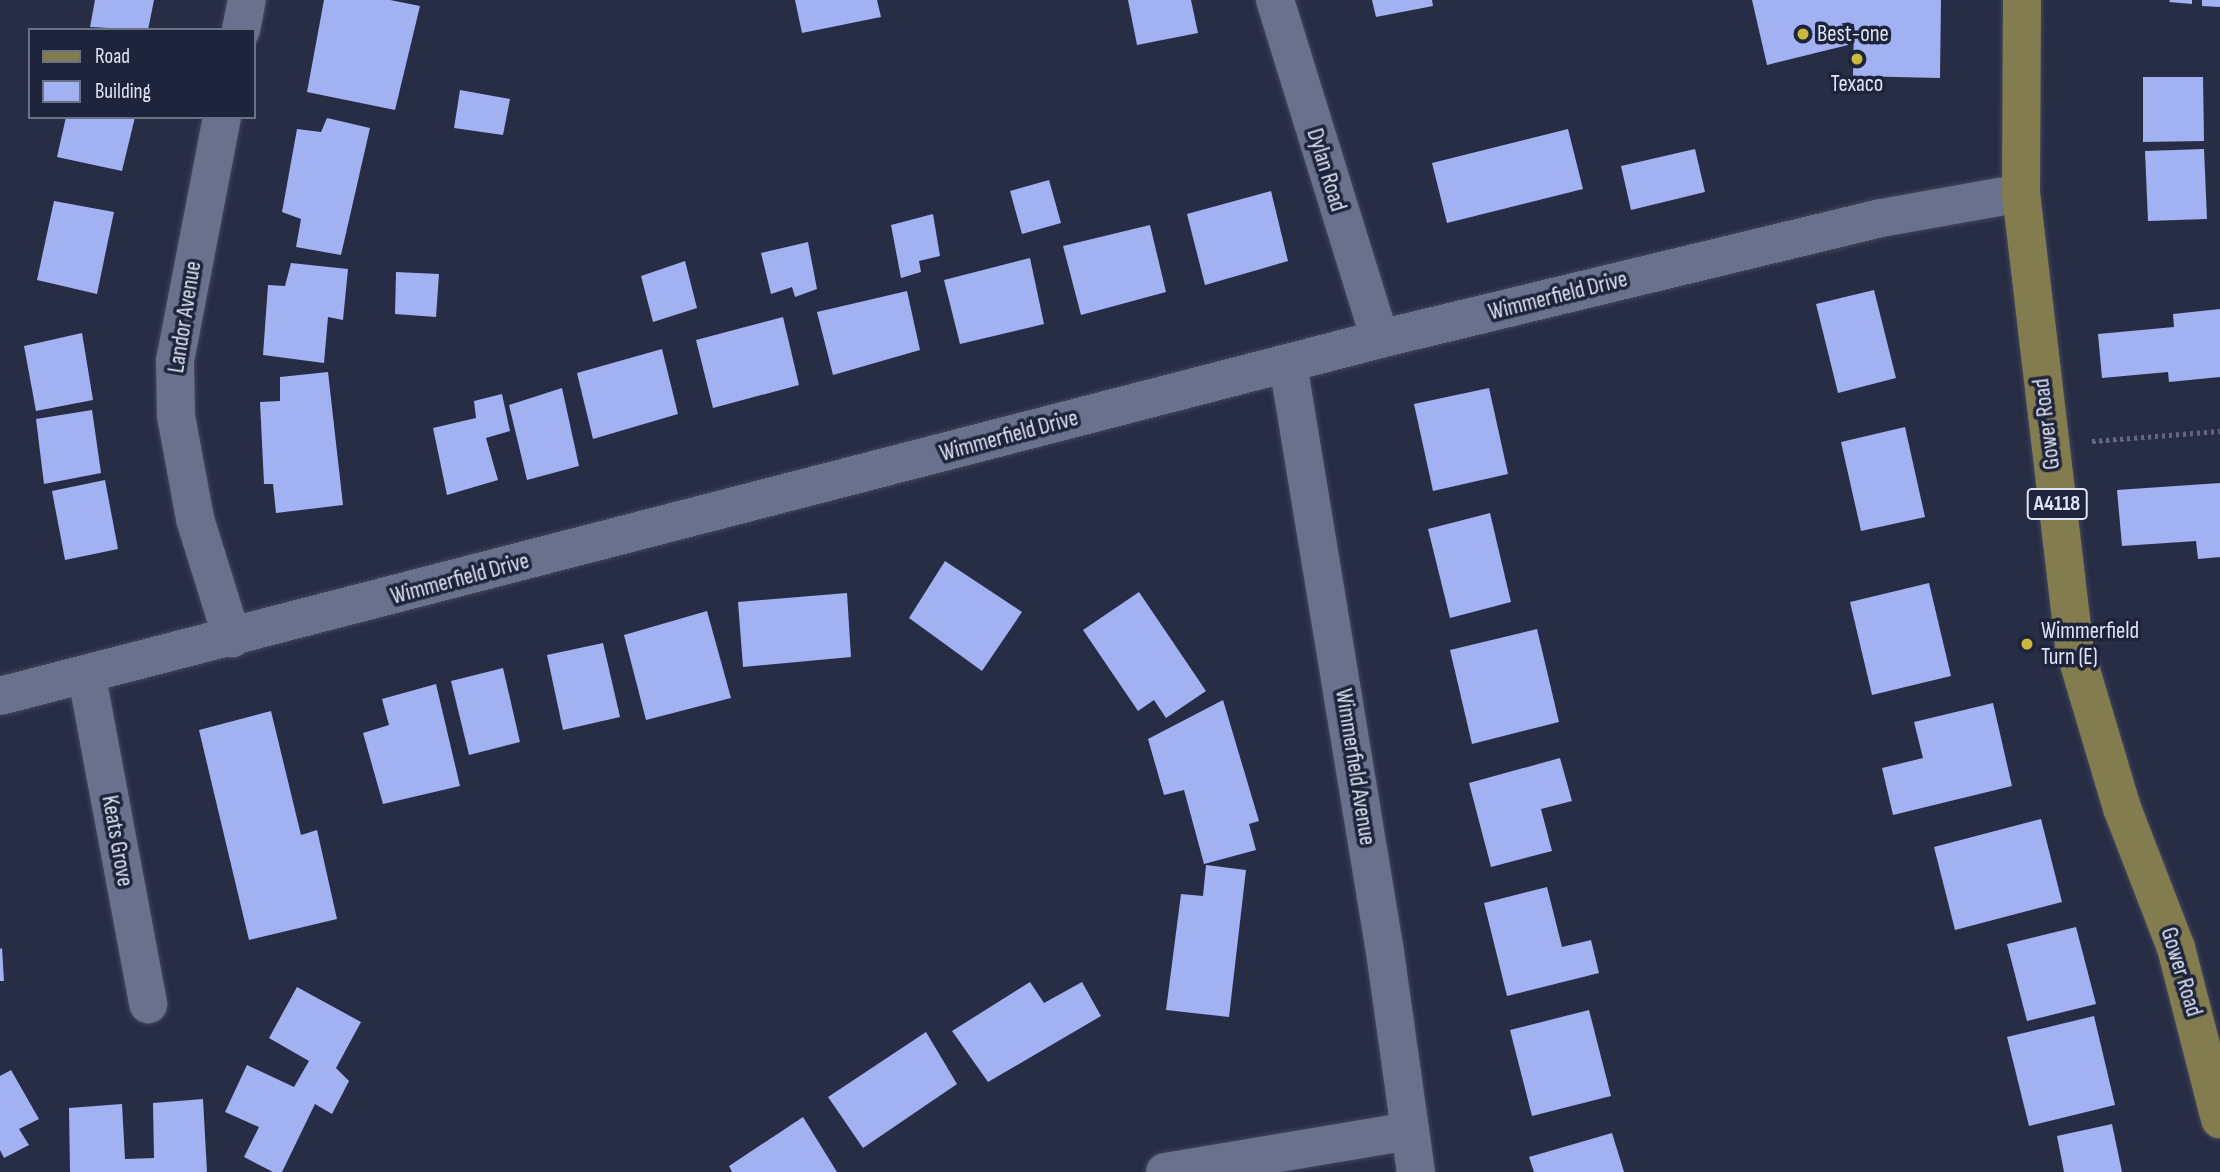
<!DOCTYPE html>
<style>
body{margin:0}
#map{position:relative;width:2220px;height:1172px;overflow:hidden;background:#282d46;font-family:"Sofia Sans Condensed",sans-serif}
div>[style]{position:absolute}
.building>*{inset:0;background:#a1b1f2}
.path>*{height:4.5px;margin-top:-2.25px;transform-origin:0;background:repeating-linear-gradient(90deg,#63687e 0 3.5px,transparent 0 7px)}
.roads{filter:drop-shadow(0 0 2px #42475b) drop-shadow(0 0 2px #42475b)}
.minor>*{height:38px;margin:-19px;padding:0 19px;transform-origin:19px;border-radius:19px;background:#6a718d}
.major>*{height:38px;margin:-19px;padding:0 19px;transform-origin:19px;border-radius:19px;background:#837c4f}
.dots>*{width:19px;height:19px;translate:-50% -50%;box-sizing:border-box;border:4px solid #1e243b;border-radius:50%}
span{translate:-50% -50%;white-space:nowrap;text-align:center;line-height:1.15;-webkit-text-stroke:7px #1e243b;paint-order:stroke}
.shield-label span{padding:2px 5px;background:#1e243b;border:2px solid;border-radius:5px;-webkit-text-stroke-width:0}
.shield-label{font-size:21px;color:#dfe4f4;font-weight:700}
.poi-label{font-size:23px;color:#dfe4f4}
.left{translate:0 -50%;text-align:left}
.street-label{font-size:23px;color:#dfe4f4}
.legend{position:absolute;left:28px;top:28px;width:228px;height:91px;box-sizing:border-box;background:#1e243b;border:2px solid #6b7185;margin:0;padding:9px 12px;list-style:none;font-size:21px;color:#dfe4f4}
.legend li{display:flex;align-items:center;gap:14px;height:35px}
.legend b{width:35px;border:2px solid #6b7185}
</style>
<div id="map">
<div class="building">
<i style="clip-path:polygon(95px 0,154px 0,148px 30px,90px 27px)"></i>
<i style="clip-path:polygon(324px 0,390px 0,420px 6px,395px 110px,307px 92px)"></i>
<i style="clip-path:polygon(795px 0,877px 0,881px 17px,802px 33px)"></i>
<i style="clip-path:polygon(1128px 0,1191px 0,1198px 33px,1137px 45px)"></i>
<i style="clip-path:polygon(1372px 0,1432px 0,1433px 6px,1376px 17px)"></i>
<i style="clip-path:polygon(1752px 0,1941px 0,1940px 78px,1853px 76px,1854px 24px,1842px 23px,1848px 45px,1767px 65px)"></i>
<i style="clip-path:polygon(2170px 0,2192px 0,2192px 4px,2169px 2px)"></i>
<i style="clip-path:polygon(2202px 0,2220px 0,2220px 7px,2202px 6px)"></i>
<i style="clip-path:polygon(2143px 77px,2203px 77px,2204px 141px,2143px 142px)"></i>
<i style="clip-path:polygon(460px 90px,510px 99px,503px 135px,454px 128px)"></i>
<i style="clip-path:polygon(66px 117px,135px 117px,122px 171px,57px 157px)"></i>
<i style="clip-path:polygon(327px 118px,370px 128px,341px 255px,296px 247px,301px 219px,282px 212px,297px 129px,321px 132px)"></i>
<i style="clip-path:polygon(1568px 129px,1583px 189px,1447px 223px,1432px 163px)"></i>
<i style="clip-path:polygon(1695px 149px,1705px 192px,1631px 210px,1621px 166px)"></i>
<i style="clip-path:polygon(2204px 149px,2207px 219px,2148px 221px,2145px 151px)"></i>
<i style="clip-path:polygon(1049px 180px,1061px 223px,1022px 234px,1010px 191px)"></i>
<i style="clip-path:polygon(1271px 191px,1288px 261px,1205px 285px,1187px 214px)"></i>
<i style="clip-path:polygon(54px 201px,114px 212px,97px 294px,37px 280px)"></i>
<i style="clip-path:polygon(933px 214px,940px 256px,919px 261px,921px 272px,901px 278px,891px 225px)"></i>
<i style="clip-path:polygon(1150px 225px,1166px 292px,1081px 315px,1063px 246px)"></i>
<i style="clip-path:polygon(808px 242px,817px 289px,795px 297px,792px 287px,771px 294px,761px 253px)"></i>
<i style="clip-path:polygon(1030px 258px,1044px 324px,960px 344px,944px 280px)"></i>
<i style="clip-path:polygon(685px 261px,697px 308px,653px 322px,641px 276px)"></i>
<i style="clip-path:polygon(291px 263px,348px 269px,343px 320px,328px 317px,324px 363px,263px 355px,268px 285px,285px 286px)"></i>
<i style="clip-path:polygon(396px 272px,439px 274px,436px 317px,395px 314px)"></i>
<i style="clip-path:polygon(1874px 290px,1896px 378px,1838px 393px,1816px 304px)"></i>
<i style="clip-path:polygon(907px 291px,920px 350px,833px 375px,817px 312px)"></i>
<i style="clip-path:polygon(2220px 309px,2220px 377px,2169px 382px,2168px 372px,2102px 378px,2098px 334px,2174px 327px,2173px 314px)"></i>
<i style="clip-path:polygon(783px 317px,799px 385px,713px 408px,696px 340px)"></i>
<i style="clip-path:polygon(82px 333px,93px 400px,36px 411px,24px 346px)"></i>
<i style="clip-path:polygon(662px 349px,678px 414px,593px 439px,577px 373px)"></i>
<i style="clip-path:polygon(328px 372px,343px 505px,276px 513px,273px 484px,264px 484px,260px 402px,280px 401px,280px 377px)"></i>
<i style="clip-path:polygon(562px 388px,579px 466px,527px 480px,509px 405px)"></i>
<i style="clip-path:polygon(1489px 388px,1508px 474px,1433px 491px,1414px 404px)"></i>
<i style="clip-path:polygon(502px 394px,510px 431px,486px 438px,498px 480px,447px 495px,433px 428px,476px 418px,474px 401px)"></i>
<i style="clip-path:polygon(92px 410px,101px 473px,44px 484px,36px 419px)"></i>
<i style="clip-path:polygon(1905px 427px,1925px 517px,1861px 531px,1841px 442px)"></i>
<i style="clip-path:polygon(105px 480px,118px 549px,65px 560px,52px 491px)"></i>
<i style="clip-path:polygon(2220px 483px,2220px 557px,2198px 559px,2196px 541px,2122px 546px,2117px 490px)"></i>
<i style="clip-path:polygon(1490px 513px,1511px 602px,1450px 618px,1428px 529px)"></i>
<i style="clip-path:polygon(945px 561px,1022px 612px,982px 671px,909px 618px)"></i>
<i style="clip-path:polygon(1929px 583px,1951px 676px,1872px 695px,1850px 602px)"></i>
<i style="clip-path:polygon(1139px 592px,1206px 691px,1166px 718px,1154px 700px,1138px 711px,1083px 630px)"></i>
<i style="clip-path:polygon(847px 593px,851px 657px,743px 667px,738px 602px)"></i>
<i style="clip-path:polygon(707px 611px,731px 698px,646px 720px,624px 635px)"></i>
<i style="clip-path:polygon(1537px 629px,1559px 722px,1472px 744px,1450px 650px)"></i>
<i style="clip-path:polygon(603px 643px,620px 717px,563px 730px,547px 655px)"></i>
<i style="clip-path:polygon(503px 668px,520px 742px,469px 755px,451px 681px)"></i>
<i style="clip-path:polygon(436px 684px,460px 786px,383px 804px,363px 733px,389px 725px,382px 699px)"></i>
<i style="clip-path:polygon(1223px 700px,1259px 821px,1249px 824px,1256px 850px,1204px 864px,1184px 790px,1164px 795px,1148px 739px)"></i>
<i style="clip-path:polygon(1993px 703px,2012px 786px,1893px 815px,1882px 768px,1923px 758px,1914px 722px)"></i>
<i style="clip-path:polygon(271px 711px,301px 835px,317px 830px,337px 919px,249px 940px,199px 730px)"></i>
<i style="clip-path:polygon(1560px 758px,1572px 801px,1541px 809px,1552px 851px,1491px 867px,1469px 783px)"></i>
<i style="clip-path:polygon(2041px 819px,2062px 902px,1955px 930px,1934px 847px)"></i>
<i style="clip-path:polygon(1206px 865px,1246px 870px,1229px 1017px,1166px 1010px,1181px 894px,1203px 896px)"></i>
<i style="clip-path:polygon(1547px 887px,1562px 947px,1591px 940px,1599px 973px,1507px 996px,1484px 903px)"></i>
<i style="clip-path:polygon(2076px 927px,2096px 1004px,2027px 1021px,2007px 944px)"></i>
<i style="clip-path:polygon(2px 948px,4px 981px,0 981px,0 949px)"></i>
<i style="clip-path:polygon(1030px 982px,1044px 1003px,1082px 982px,1101px 1016px,988px 1082px,952px 1031px)"></i>
<i style="clip-path:polygon(297px 987px,361px 1022px,336px 1068px,349px 1081px,332px 1114px,315px 1104px,282px 1172px,273px 1172px,244px 1157px,259px 1127px,225px 1112px,247px 1065px,294px 1087px,309px 1061px,269px 1038px)"></i>
<i style="clip-path:polygon(1589px 1010px,1611px 1096px,1532px 1116px,1510px 1030px)"></i>
<i style="clip-path:polygon(2094px 1016px,2115px 1105px,2029px 1126px,2007px 1037px)"></i>
<i style="clip-path:polygon(926px 1032px,957px 1084px,863px 1148px,828px 1097px)"></i>
<i style="clip-path:polygon(11px 1070px,39px 1119px,19px 1129px,29px 1145px,4px 1158px,0 1150px,0 1076px)"></i>
<i style="clip-path:polygon(203px 1099px,207px 1172px,70px 1172px,69px 1108px,122px 1104px,125px 1159px,154px 1158px,153px 1103px)"></i>
<i style="clip-path:polygon(803px 1117px,837px 1172px,732px 1172px,729px 1166px)"></i>
<i style="clip-path:polygon(2112px 1124px,2122px 1172px,2064px 1172px,2057px 1136px)"></i>
<i style="clip-path:polygon(1612px 1133px,1624px 1172px,1534px 1172px,1529px 1157px)"></i>
</div>
<div class="path">
<i style="left:2092px;top:441px;width:128px;rotate:-4.5deg"></i>
</div>
<div class="roads">
<div class="minor">
<i style="left:1275px;top:0;width:355px;rotate:72.8deg"></i>
<i style="left:241px;top:30px;width:31px;rotate:-79deg"></i>
<i style="left:222px;top:117px;width:248px;rotate:100.9deg"></i>
<i style="left:175px;top:360px;width:56px;rotate:89deg"></i>
<i style="left:176px;top:416px;width:105px;rotate:79.5deg"></i>
<i style="left:195px;top:519px;width:125px;rotate:72.7deg"></i>
<i style="left:1288px;top:364px;width:596px;rotate:80.63deg"></i>
<i style="left:1385px;top:952px;width:222px;rotate:82deg"></i>
<i style="left:87px;top:677px;width:333px;rotate:79.4deg"></i>
<i style="left:0;top:696px;width:1425px;rotate:-14.5deg"></i>
<i style="left:1380px;top:339px;width:515px;rotate:-13.58deg"></i>
<i style="left:1881px;top:218px;width:142px;rotate:-10.1deg"></i>
<i style="left:1165px;top:1172px;width:247px;rotate:-9.5deg"></i>
</div>
<div class="major">
<i style="left:2022px;top:0;width:193px;rotate:90.3deg"></i>
<i style="left:2021px;top:193px;width:457px;rotate:83.3deg"></i>
<i style="left:2074px;top:647px;width:168px;rotate:73.4deg"></i>
<i style="left:2122px;top:808px;width:150px;rotate:68.9deg"></i>
<i style="left:2176px;top:948px;width:177px;rotate:75.6deg"></i>
</div>
</div>
<div class="dots">
<i style="left:1803px;top:34px;background:#cdb938"></i>
<i style="left:1857px;top:59px;background:#cdb938"></i>
<i style="left:2027px;top:644px;background:#cdb938"></i>
</div>
<div class="shield-label">
<span style="left:2057px;top:504px">A4118</span>
</div>
<div class="poi-label">
<span class="left" style="left:1817px;top:34px">Best-one</span>
<span style="left:1857px;top:84px">Texaco</span>
<span class="left" style="left:2041px;top:644px">Wimmerfield<br>Turn (E)</span>
</div>
<div class="street-label">
<span style="left:1326px;top:170px;rotate:73deg">Dylan Road</span>
<span style="left:1558px;top:296px;rotate:-14deg">Wimmerfield Drive</span>
<span style="left:185px;top:317px;rotate:-81deg">Landor Avenue</span>
<span style="left:2047px;top:424px;rotate:-97deg">Gower Road</span>
<span style="left:1009px;top:436px;rotate:-15deg">Wimmerfield Drive</span>
<span style="left:460px;top:579px;rotate:-15deg">Wimmerfield Drive</span>
<span style="left:1355px;top:767px;rotate:81deg">Wimmerfield Avenue</span>
<span style="left:117px;top:841px;rotate:80deg">Keats Grove</span>
<span style="left:2181px;top:972px;rotate:73deg">Gower Road</span>
</div>
<ul class="legend">
<li><b style="height:9px;background:#837c4f"></b>Road</li>
<li><b style="height:19px;background:#a1b1f2"></b>Building</li>
</ul>
</div>
